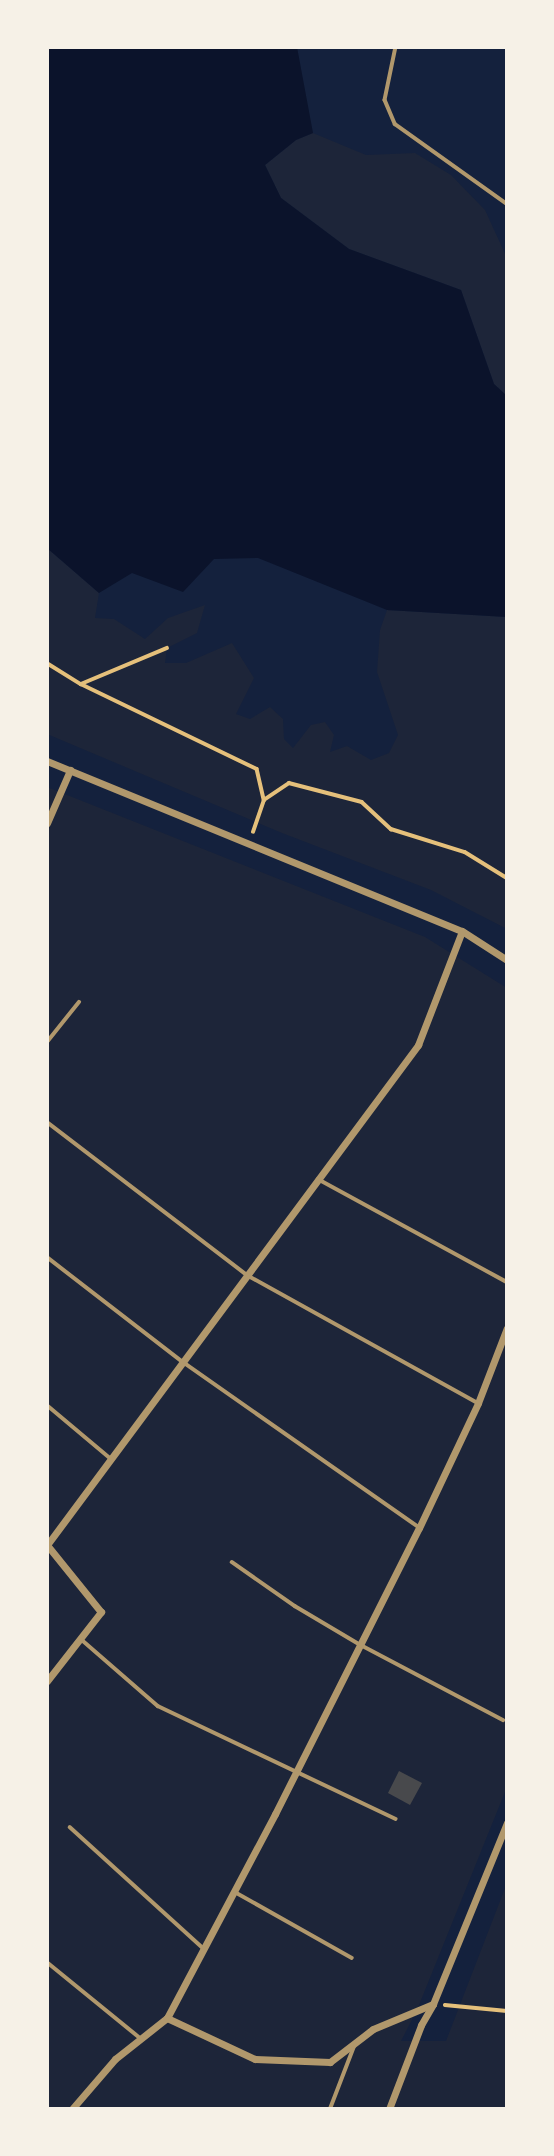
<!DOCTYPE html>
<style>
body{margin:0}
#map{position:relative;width:554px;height:2156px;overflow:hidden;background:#14213d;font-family:Raleway,sans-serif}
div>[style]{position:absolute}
.green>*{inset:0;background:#1d2539}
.water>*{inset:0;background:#0b132b}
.building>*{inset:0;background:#48494c}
.path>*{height:3.5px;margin:-1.75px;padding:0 1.75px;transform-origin:1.75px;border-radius:1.75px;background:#e5c07b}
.service>*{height:3.5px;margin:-1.75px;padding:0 1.75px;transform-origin:1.75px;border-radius:1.75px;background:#b1986c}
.minor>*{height:7px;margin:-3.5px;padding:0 3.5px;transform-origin:3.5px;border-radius:3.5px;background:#b1986c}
span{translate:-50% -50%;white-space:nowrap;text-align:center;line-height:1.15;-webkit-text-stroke:5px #f6f1e7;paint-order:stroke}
.frame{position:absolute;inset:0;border:49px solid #f6f1e7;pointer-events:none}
</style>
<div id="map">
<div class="green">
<i style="clip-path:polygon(313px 133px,366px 155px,415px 153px,451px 175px,485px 210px,507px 258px,507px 396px,494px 384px,461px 290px,349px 249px,281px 198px,265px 165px,296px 140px)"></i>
<i style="clip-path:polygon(47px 548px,99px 593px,95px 618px,114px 619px,145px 639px,168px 618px,205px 605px,197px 633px,167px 648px,165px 663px,186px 663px,232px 643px,254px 678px,236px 714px,250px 719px,270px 707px,283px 719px,284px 739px,293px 748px,311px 725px,325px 722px,334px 735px,330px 752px,347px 746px,371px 760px,389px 753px,398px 735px,377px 672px,380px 630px,387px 610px,507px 617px,507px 929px,431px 890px,282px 833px,47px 734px)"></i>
<i style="clip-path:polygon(47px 787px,425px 937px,507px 988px,507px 1787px,417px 2010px,401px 2041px,446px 2041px,507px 1883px,507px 2109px,47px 2109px)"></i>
</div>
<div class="water">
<i style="clip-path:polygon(47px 47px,297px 47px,313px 133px,296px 140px,265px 165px,281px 198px,349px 249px,461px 290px,494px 384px,507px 396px,507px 617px,387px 610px,258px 558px,214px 559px,183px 592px,132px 573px,99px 593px,47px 548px)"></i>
</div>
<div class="building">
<i style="clip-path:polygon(399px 1771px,422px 1783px,410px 1805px,388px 1793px)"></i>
</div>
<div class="path">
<i style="left:47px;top:663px;width:40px;rotate:32deg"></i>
<i style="left:81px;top:684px;width:93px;rotate:-22.7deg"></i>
<i style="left:81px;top:684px;width:195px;rotate:25.8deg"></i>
<i style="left:257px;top:769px;width:32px;rotate:77deg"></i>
<i style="left:253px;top:832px;width:34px;rotate:-71deg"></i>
<i style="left:264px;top:800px;width:30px;rotate:-34deg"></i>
<i style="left:289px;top:783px;width:75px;rotate:14.6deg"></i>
<i style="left:362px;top:802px;width:40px;rotate:43deg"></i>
<i style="left:391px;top:829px;width:77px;rotate:17.3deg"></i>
<i style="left:465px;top:852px;width:49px;rotate:31.8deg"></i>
<i style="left:445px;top:2005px;width:62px;rotate:5.5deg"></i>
</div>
<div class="service">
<i style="left:396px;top:47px;width:54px;rotate:101.7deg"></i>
<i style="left:385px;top:100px;width:26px;rotate:67deg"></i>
<i style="left:395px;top:124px;width:138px;rotate:35.5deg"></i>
<i style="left:47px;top:1042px;width:51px;rotate:-51.3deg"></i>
<i style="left:47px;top:1122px;width:252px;rotate:37.4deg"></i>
<i style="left:247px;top:1275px;width:262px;rotate:29deg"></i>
<i style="left:318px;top:1179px;width:215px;rotate:28.6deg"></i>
<i style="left:47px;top:1257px;width:172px;rotate:37.7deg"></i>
<i style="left:183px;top:1362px;width:288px;rotate:35deg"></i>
<i style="left:47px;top:1405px;width:82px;rotate:40.1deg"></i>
<i style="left:232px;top:1562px;width:77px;rotate:34.9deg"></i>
<i style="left:295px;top:1606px;width:74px;rotate:30.7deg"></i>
<i style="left:359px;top:1644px;width:163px;rotate:27.8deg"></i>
<i style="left:81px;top:1639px;width:102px;rotate:41deg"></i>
<i style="left:158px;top:1706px;width:263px;rotate:25.4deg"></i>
<i style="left:70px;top:1827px;width:178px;rotate:42.3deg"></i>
<i style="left:235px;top:1892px;width:134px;rotate:29.4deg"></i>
<i style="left:47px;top:1962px;width:119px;rotate:39.2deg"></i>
<i style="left:330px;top:2109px;width:70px;rotate:-69deg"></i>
</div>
<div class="minor">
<i style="left:47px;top:761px;width:448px;rotate:22.3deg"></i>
<i style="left:462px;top:931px;width:54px;rotate:32.8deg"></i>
<i style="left:47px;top:823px;width:58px;rotate:-66.5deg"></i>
<i style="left:47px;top:1681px;width:88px;rotate:-52deg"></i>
<i style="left:101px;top:1612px;width:86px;rotate:-128.9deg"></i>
<i style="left:47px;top:1545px;width:623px;rotate:-53.42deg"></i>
<i style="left:418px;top:1045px;width:122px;rotate:-68.9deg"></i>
<i style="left:167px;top:2018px;width:231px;rotate:-62.1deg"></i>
<i style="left:275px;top:1814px;width:320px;rotate:-63.3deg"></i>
<i style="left:419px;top:1528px;width:138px;rotate:-64.7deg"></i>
<i style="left:478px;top:1403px;width:80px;rotate:-68.9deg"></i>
<i style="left:72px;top:2109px;width:66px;rotate:-49.3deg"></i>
<i style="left:115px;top:2059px;width:66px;rotate:-38.3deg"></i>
<i style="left:167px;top:2018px;width:97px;rotate:25deg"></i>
<i style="left:255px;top:2059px;width:75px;rotate:2.3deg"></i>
<i style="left:330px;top:2062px;width:54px;rotate:-37.5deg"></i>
<i style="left:373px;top:2029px;width:65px;rotate:-22.6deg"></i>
<i style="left:389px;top:2109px;width:90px;rotate:-69.1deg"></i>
<i style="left:421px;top:2025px;width:24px;rotate:-60deg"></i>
<i style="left:433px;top:2004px;width:196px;rotate:-67.8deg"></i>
</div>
<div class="frame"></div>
</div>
